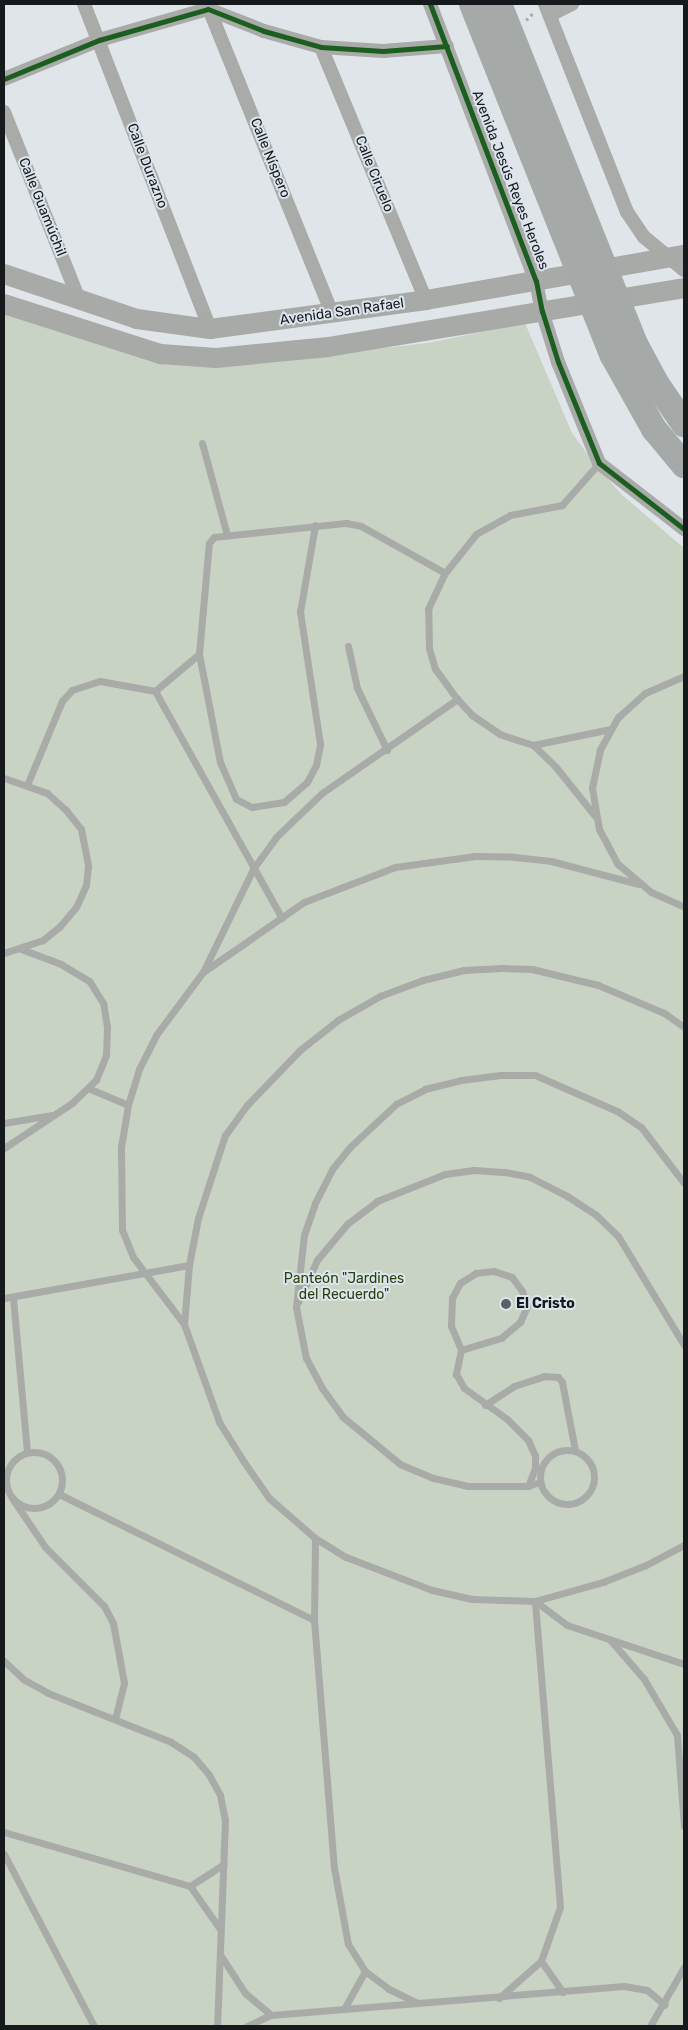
<!DOCTYPE html>
<meta charset="utf-8">
<style>
body{margin:0}
#map{position:relative;width:688px;height:2030px;overflow:hidden;background:#e0e5e9;font-family:Rubik,sans-serif}
div>[style]{position:absolute}
.green>*{inset:0;background:#c8d3c4}
.path>*{height:2.5px;margin-top:-1.25px;transform-origin:0;background:repeating-linear-gradient(90deg,#a8aaaa 0 2.5px,transparent 0 6.5px)}
.lane>*{height:7px;margin:-3.5px;padding:0 3.5px;transform-origin:3.5px;border-radius:3.5px;background:#a9aba8}
.lane>.ring{margin:-3.5px;padding:0;box-sizing:content-box;background:none;border:7px solid #a9aba8;border-radius:50%}
.street>*{height:14px;margin:-7px;padding:0 7px;transform-origin:7px;border-radius:7px;background:#a9aba8}
.secondary>*{height:20px;margin:-10px;padding:0 10px;transform-origin:10px;border-radius:10px;background:#a8aaa8}
.highway>*{height:26px;margin:-13px;padding:0 13px;transform-origin:13px;border-radius:13px;background:#a5a9a7}
.cycleway>*{height:5px;margin:-2.5px;padding:0 2.5px;transform-origin:2.5px;border-radius:2.5px;background:#1b5e20}
.dots>*{width:14px;height:14px;translate:-50% -50%;box-sizing:border-box;border:2px solid #dce5ed;border-radius:50%}
span{translate:-50% -50%;white-space:nowrap;text-align:center;line-height:1.15;-webkit-text-stroke:4px #dce5ed;paint-order:stroke}
.street-label{font-size:14px;color:#171a1c}
.park-label{font-size:14px;color:#284108}
.poi-label{font-size:14px;color:#171a1c;font-weight:700}
.left{translate:0 -50%;text-align:left}
.frame{position:absolute;inset:0;border:5px solid #171a1c;pointer-events:none}
</style>
<div id="map">
<div class="green">
<i style="clip-path:polygon(4px 309px,161px 357px,330px 354px,428px 343px,525px 323px,572px 433px,591px 459px,621px 494px,684px 548px,684px 2026px,4px 2026px)"></i>
</div>
<div class="path">
<i style="left:526px;top:20px;width:11px;rotate:-45deg"></i>
</div>
<div class="lane">
<i style="left:202px;top:443px;width:95px;rotate:74.8deg"></i>
<i style="left:348px;top:646px;width:43px;rotate:77.9deg"></i>
<i style="left:357px;top:688px;width:69px;rotate:64.2deg"></i>
<i style="left:199px;top:654px;width:110px;rotate:79deg"></i>
<i style="left:220px;top:762px;width:40px;rotate:66.6deg"></i>
<i style="left:236px;top:799px;width:18px;rotate:27deg"></i>
<i style="left:252px;top:807px;width:32px;rotate:-9deg"></i>
<i style="left:284px;top:802px;width:30px;rotate:-41deg"></i>
<i style="left:307px;top:782px;width:19px;rotate:-62deg"></i>
<i style="left:316px;top:765px;width:21px;rotate:-79deg"></i>
<i style="left:320px;top:744px;width:134px;rotate:-98.6deg"></i>
<i style="left:300px;top:612px;width:88px;rotate:-80.2deg"></i>
<i style="left:684px;top:676px;width:43px;rotate:156.4deg"></i>
<i style="left:645px;top:693px;width:36px;rotate:138deg"></i>
<i style="left:618px;top:717px;width:38px;rotate:119deg"></i>
<i style="left:600px;top:750px;width:39px;rotate:102deg"></i>
<i style="left:592px;top:788px;width:42px;rotate:80.3deg"></i>
<i style="left:599px;top:829px;width:40px;rotate:62deg"></i>
<i style="left:618px;top:864px;width:43px;rotate:40.3deg"></i>
<i style="left:651px;top:892px;width:36px;rotate:24deg"></i>
<i style="left:155px;top:691px;width:57px;rotate:-40.1deg"></i>
<i style="left:199px;top:654px;width:111px;rotate:-84.9deg"></i>
<i style="left:209px;top:543px;width:8px;rotate:-50deg"></i>
<i style="left:214px;top:537px;width:133px;rotate:-6.1deg"></i>
<i style="left:346px;top:523px;width:15px;rotate:11deg"></i>
<i style="left:361px;top:526px;width:96px;rotate:29.2deg"></i>
<i style="left:533px;top:745px;width:79px;rotate:-11.7deg"></i>
<i style="left:4px;top:778px;width:46px;rotate:19.2deg"></i>
<i style="left:47px;top:793px;width:25px;rotate:42deg"></i>
<i style="left:66px;top:810px;width:24px;rotate:52deg"></i>
<i style="left:81px;top:829px;width:38px;rotate:79deg"></i>
<i style="left:88px;top:866px;width:19px;rotate:96deg"></i>
<i style="left:86px;top:885px;width:24px;rotate:114deg"></i>
<i style="left:76px;top:907px;width:26px;rotate:130deg"></i>
<i style="left:59px;top:927px;width:21px;rotate:141deg"></i>
<i style="left:43px;top:940px;width:41px;rotate:161.6deg"></i>
<i style="left:27px;top:785px;width:91px;rotate:-67.4deg"></i>
<i style="left:62px;top:701px;width:15px;rotate:-48deg"></i>
<i style="left:72px;top:690px;width:29px;rotate:-18deg"></i>
<i style="left:100px;top:681px;width:56px;rotate:10.3deg"></i>
<i style="left:155px;top:691px;width:260px;rotate:60.8deg"></i>
<i style="left:595px;top:816px;width:64px;rotate:-128.7deg"></i>
<i style="left:555px;top:766px;width:30px;rotate:-136deg"></i>
<i style="left:533px;top:745px;width:35px;rotate:-162deg"></i>
<i style="left:500px;top:734px;width:34px;rotate:-146deg"></i>
<i style="left:472px;top:715px;width:22px;rotate:-133deg"></i>
<i style="left:457px;top:699px;width:37px;rotate:-126deg"></i>
<i style="left:435px;top:669px;width:22px;rotate:-106deg"></i>
<i style="left:429px;top:648px;width:39px;rotate:-91deg"></i>
<i style="left:428px;top:609px;width:40px;rotate:-65deg"></i>
<i style="left:445px;top:573px;width:50px;rotate:-51.5deg"></i>
<i style="left:476px;top:534px;width:39px;rotate:-29deg"></i>
<i style="left:510px;top:515px;width:53px;rotate:-10.9deg"></i>
<i style="left:562px;top:505px;width:56px;rotate:-48.6deg"></i>
<i style="left:203px;top:972px;width:123px;rotate:-34.7deg"></i>
<i style="left:304px;top:902px;width:97px;rotate:-21deg"></i>
<i style="left:395px;top:867px;width:81px;rotate:-7.8deg"></i>
<i style="left:475px;top:856px;width:39px;rotate:1deg"></i>
<i style="left:514px;top:857px;width:37px;rotate:6deg"></i>
<i style="left:551px;top:861px;width:90px;rotate:14.8deg"></i>
<i style="left:684px;top:1027px;width:24px;rotate:-145deg"></i>
<i style="left:664px;top:1013px;width:72px;rotate:-157deg"></i>
<i style="left:598px;top:985px;width:68px;rotate:-166.4deg"></i>
<i style="left:532px;top:969px;width:30px;rotate:-178deg"></i>
<i style="left:502px;top:968px;width:38px;rotate:177deg"></i>
<i style="left:464px;top:970px;width:42px;rotate:166.3deg"></i>
<i style="left:423px;top:980px;width:46px;rotate:159.6deg"></i>
<i style="left:380px;top:996px;width:48px;rotate:150.3deg"></i>
<i style="left:338px;top:1020px;width:48px;rotate:141.7deg"></i>
<i style="left:300px;top:1050px;width:76px;rotate:133.9deg"></i>
<i style="left:247px;top:1105px;width:37px;rotate:126deg"></i>
<i style="left:225px;top:1135px;width:87px;rotate:108deg"></i>
<i style="left:198px;top:1218px;width:48px;rotate:100.8deg"></i>
<i style="left:189px;top:1265px;width:59px;rotate:94.8deg"></i>
<i style="left:184px;top:1324px;width:104px;rotate:70.3deg"></i>
<i style="left:219px;top:1422px;width:47px;rotate:58deg"></i>
<i style="left:244px;top:1462px;width:44px;rotate:55.2deg"></i>
<i style="left:269px;top:1498px;width:61px;rotate:41deg"></i>
<i style="left:315px;top:1538px;width:36px;rotate:32deg"></i>
<i style="left:346px;top:1557px;width:92px;rotate:21deg"></i>
<i style="left:432px;top:1590px;width:41px;rotate:12.7deg"></i>
<i style="left:472px;top:1599px;width:63px;rotate:1.8deg"></i>
<i style="left:535px;top:1601px;width:71px;rotate:-15.6deg"></i>
<i style="left:603px;top:1582px;width:46px;rotate:-21.6deg"></i>
<i style="left:646px;top:1565px;width:43px;rotate:-27.8deg"></i>
<i style="left:88px;top:1088px;width:43px;rotate:23deg"></i>
<i style="left:4px;top:1123px;width:49px;rotate:-9.5deg"></i>
<i style="left:4px;top:1148px;width:82px;rotate:-33.5deg"></i>
<i style="left:72px;top:1103px;width:33px;rotate:-44deg"></i>
<i style="left:96px;top:1080px;width:27px;rotate:-68deg"></i>
<i style="left:106px;top:1055px;width:28px;rotate:-88deg"></i>
<i style="left:107px;top:1027px;width:24px;rotate:-99deg"></i>
<i style="left:103px;top:1003px;width:26px;rotate:-122deg"></i>
<i style="left:89px;top:981px;width:33px;rotate:-149deg"></i>
<i style="left:61px;top:964px;width:43px;rotate:-159.4deg"></i>
<i style="left:4px;top:1298px;width:188px;rotate:-10.1deg"></i>
<i style="left:13px;top:1298px;width:155px;rotate:84.8deg"></i>
<i style="left:298px;top:1302px;width:46px;rotate:-65.7deg"></i>
<i style="left:317px;top:1260px;width:47px;rotate:-50.2deg"></i>
<i style="left:347px;top:1224px;width:38px;rotate:-37deg"></i>
<i style="left:377px;top:1201px;width:73px;rotate:-21.7deg"></i>
<i style="left:445px;top:1174px;width:29px;rotate:-8deg"></i>
<i style="left:474px;top:1170px;width:31px;rotate:4deg"></i>
<i style="left:505px;top:1172px;width:25px;rotate:11deg"></i>
<i style="left:530px;top:1177px;width:42px;rotate:27.2deg"></i>
<i style="left:567px;top:1196px;width:35px;rotate:33deg"></i>
<i style="left:596px;top:1215px;width:30px;rotate:44deg"></i>
<i style="left:618px;top:1236px;width:127px;rotate:58.8deg"></i>
<i style="left:184px;top:1324px;width:84px;rotate:-127.3deg"></i>
<i style="left:133px;top:1257px;width:29px;rotate:-112deg"></i>
<i style="left:122px;top:1230px;width:83px;rotate:-90.7deg"></i>
<i style="left:121px;top:1147px;width:43px;rotate:-80.5deg"></i>
<i style="left:128px;top:1105px;width:38px;rotate:-73deg"></i>
<i style="left:139px;top:1069px;width:38px;rotate:-63deg"></i>
<i style="left:156px;top:1035px;width:79px;rotate:-53.3deg"></i>
<i style="left:203px;top:972px;width:114px;rotate:-64.1deg"></i>
<i style="left:253px;top:869px;width:39px;rotate:-54deg"></i>
<i style="left:276px;top:837px;width:64px;rotate:-43.7deg"></i>
<i style="left:322px;top:793px;width:165px;rotate:-34.8deg"></i>
<i style="left:461px;top:1350px;width:42px;rotate:-16.7deg"></i>
<i style="left:501px;top:1338px;width:25px;rotate:-40deg"></i>
<i style="left:520px;top:1322px;width:17px;rotate:-66deg"></i>
<i style="left:527px;top:1306px;width:16px;rotate:-108deg"></i>
<i style="left:522px;top:1291px;width:17px;rotate:-126deg"></i>
<i style="left:512px;top:1277px;width:19px;rotate:-162deg"></i>
<i style="left:494px;top:1271px;width:18px;rotate:174deg"></i>
<i style="left:476px;top:1273px;width:19px;rotate:148deg"></i>
<i style="left:460px;top:1283px;width:17px;rotate:118deg"></i>
<i style="left:452px;top:1298px;width:28px;rotate:92deg"></i>
<i style="left:451px;top:1326px;width:26px;rotate:67deg"></i>
<i style="left:461px;top:1350px;width:25px;rotate:102deg"></i>
<i style="left:456px;top:1374px;width:16px;rotate:60deg"></i>
<i style="left:464px;top:1388px;width:53px;rotate:35.8deg"></i>
<i style="left:507px;top:1419px;width:30px;rotate:45deg"></i>
<i style="left:528px;top:1440px;width:17px;rotate:66deg"></i>
<i style="left:535px;top:1456px;width:12px;rotate:90deg"></i>
<i style="left:535px;top:1468px;width:19px;rotate:111deg"></i>
<i style="left:485px;top:1405px;width:35px;rotate:-33deg"></i>
<i style="left:514px;top:1386px;width:32px;rotate:-18deg"></i>
<i style="left:544px;top:1376px;width:14px;rotate:4deg"></i>
<i style="left:558px;top:1377px;width:6px;rotate:51deg"></i>
<i style="left:562px;top:1382px;width:69px;rotate:79.2deg"></i>
<i class="ring" style="left:540px;top:1450px;width:47px;height:47px"></i>
<i class="ring" style="left:6px;top:1452px;width:49px;height:49px"></i>
<i style="left:540px;top:1482px;width:13px;rotate:162deg"></i>
<i style="left:528px;top:1486px;width:60px;rotate:180deg"></i>
<i style="left:468px;top:1486px;width:36px;rotate:-167deg"></i>
<i style="left:433px;top:1478px;width:36px;rotate:-157deg"></i>
<i style="left:400px;top:1464px;width:74px;rotate:-140.5deg"></i>
<i style="left:343px;top:1417px;width:36px;rotate:-126deg"></i>
<i style="left:322px;top:1388px;width:34px;rotate:-118deg"></i>
<i style="left:306px;top:1358px;width:52px;rotate:-101.1deg"></i>
<i style="left:296px;top:1307px;width:72px;rotate:-83.7deg"></i>
<i style="left:304px;top:1235px;width:34px;rotate:-71deg"></i>
<i style="left:315px;top:1203px;width:39px;rotate:-63deg"></i>
<i style="left:333px;top:1168px;width:28px;rotate:-51deg"></i>
<i style="left:351px;top:1146px;width:62px;rotate:-43deg"></i>
<i style="left:396px;top:1104px;width:33px;rotate:-27deg"></i>
<i style="left:425px;top:1089px;width:37px;rotate:-14deg"></i>
<i style="left:461px;top:1080px;width:40px;rotate:-7.1deg"></i>
<i style="left:501px;top:1075px;width:34px"></i>
<i style="left:535px;top:1075px;width:90px;rotate:23.7deg"></i>
<i style="left:617px;top:1111px;width:29px;rotate:34deg"></i>
<i style="left:641px;top:1127px;width:71px;rotate:52.5deg"></i>
<i style="left:59px;top:1494px;width:284px;rotate:26.3deg"></i>
<i style="left:12px;top:1498px;width:59px;rotate:56deg"></i>
<i style="left:45px;top:1547px;width:83px;rotate:45deg"></i>
<i style="left:104px;top:1606px;width:19px;rotate:62deg"></i>
<i style="left:113px;top:1623px;width:61px;rotate:79.6deg"></i>
<i style="left:124px;top:1683px;width:36px;rotate:104deg"></i>
<i style="left:315px;top:1538px;width:82px;rotate:90.7deg"></i>
<i style="left:314px;top:1620px;width:249px;rotate:85.4deg"></i>
<i style="left:334px;top:1868px;width:77px;rotate:79.6deg"></i>
<i style="left:348px;top:1944px;width:32px;rotate:58deg"></i>
<i style="left:365px;top:1971px;width:30px;rotate:37deg"></i>
<i style="left:389px;top:1989px;width:32px;rotate:26deg"></i>
<i style="left:535px;top:1601px;width:40px;rotate:37deg"></i>
<i style="left:567px;top:1625px;width:123px;rotate:18.4deg"></i>
<i style="left:611px;top:1641px;width:50px;rotate:49deg"></i>
<i style="left:644px;top:1679px;width:65px;rotate:59.5deg"></i>
<i style="left:677px;top:1735px;width:91px;rotate:85.6deg"></i>
<i style="left:4px;top:1661px;width:26px;rotate:43deg"></i>
<i style="left:23px;top:1679px;width:29px;rotate:29deg"></i>
<i style="left:48px;top:1693px;width:132px;rotate:21.7deg"></i>
<i style="left:171px;top:1742px;width:27px;rotate:33deg"></i>
<i style="left:194px;top:1757px;width:23px;rotate:50deg"></i>
<i style="left:209px;top:1775px;width:23px;rotate:61deg"></i>
<i style="left:220px;top:1795px;width:25px;rotate:79deg"></i>
<i style="left:225px;top:1820px;width:206px;rotate:92.2deg"></i>
<i style="left:4px;top:1832px;width:194px;rotate:16.2deg"></i>
<i style="left:190px;top:1886px;width:52px;rotate:55.1deg"></i>
<i style="left:4px;top:1854px;width:194px;rotate:62.4deg"></i>
<i style="left:190px;top:1886px;width:40px;rotate:-32.9deg"></i>
<i style="left:221px;top:1956px;width:44px;rotate:57deg"></i>
<i style="left:245px;top:1993px;width:34px;rotate:40deg"></i>
<i style="left:541px;top:1961px;width:38px;rotate:55deg"></i>
<i style="left:499px;top:1998px;width:56px;rotate:-41.4deg"></i>
<i style="left:541px;top:1961px;width:57px;rotate:-70.6deg"></i>
<i style="left:560px;top:1907px;width:307px;rotate:-94.7deg"></i>
<i style="left:344px;top:2009px;width:43px;rotate:-61.1deg"></i>
<i style="left:247px;top:2026px;width:26px;rotate:-25deg"></i>
<i style="left:271px;top:2015px;width:354px;rotate:-4.7deg"></i>
<i style="left:624px;top:1986px;width:23px;rotate:10deg"></i>
<i style="left:647px;top:1990px;width:23px;rotate:40deg"></i>
<i style="left:650px;top:2026px;width:68px;rotate:-60deg"></i>
</div>
<div class="street">
<i style="left:84px;top:4px;width:349px;rotate:68.8deg"></i>
<i style="left:207px;top:4px;width:334px;rotate:68deg"></i>
<i style="left:430px;top:4px;width:297px;rotate:69.1deg"></i>
<i style="left:536px;top:281px;width:31px;rotate:79deg"></i>
<i style="left:542px;top:311px;width:53px;rotate:72.6deg"></i>
<i style="left:558px;top:362px;width:109px;rotate:67.9deg"></i>
<i style="left:599px;top:463px;width:108px;rotate:37.8deg"></i>
<i style="left:545px;top:4px;width:224px;rotate:68.5deg"></i>
<i style="left:627px;top:212px;width:30px;rotate:56deg"></i>
<i style="left:644px;top:237px;width:52px;rotate:39.5deg"></i>
<i style="left:550px;top:15px;width:25px;rotate:-27deg"></i>
<i style="left:321px;top:47px;width:274px;rotate:67.5deg"></i>
<i style="left:4px;top:79px;width:103px;rotate:-22.3deg"></i>
<i style="left:99px;top:40px;width:113px;rotate:-15.9deg"></i>
<i style="left:208px;top:9px;width:60px;rotate:21.4deg"></i>
<i style="left:264px;top:31px;width:59px;rotate:15.7deg"></i>
<i style="left:321px;top:47px;width:62px;rotate:3.7deg"></i>
<i style="left:383px;top:51px;width:64px;rotate:-4.5deg"></i>
<i style="left:4px;top:112px;width:205px;rotate:68.2deg"></i>
</div>
<div class="secondary">
<i style="left:4px;top:274px;width:140px;rotate:18.7deg"></i>
<i style="left:137px;top:319px;width:74px;rotate:7.8deg"></i>
<i style="left:210px;top:329px;width:218px;rotate:-7.6deg"></i>
<i style="left:426px;top:300px;width:262px;rotate:-9.9deg"></i>
<i style="left:4px;top:304px;width:165px;rotate:17.7deg"></i>
<i style="left:161px;top:354px;width:55px;rotate:4.2deg"></i>
<i style="left:216px;top:358px;width:113px;rotate:-5.6deg"></i>
<i style="left:328px;top:347px;width:361px;rotate:-9.4deg"></i>
</div>
<div class="highway">
<i style="left:472px;top:4px;width:379px;rotate:68.2deg"></i>
<i style="left:613px;top:356px;width:84px;rotate:60.7deg"></i>
<i style="left:654px;top:429px;width:47px;rotate:50.2deg"></i>
<i style="left:499px;top:4px;width:366px;rotate:68.2deg"></i>
<i style="left:635px;top:344px;width:44px;rotate:61.7deg"></i>
<i style="left:656px;top:383px;width:50px;rotate:55.7deg"></i>
</div>
<div class="cycleway">
<i style="left:430px;top:4px;width:297px;rotate:69.1deg"></i>
<i style="left:536px;top:281px;width:31px;rotate:79deg"></i>
<i style="left:542px;top:311px;width:53px;rotate:72.6deg"></i>
<i style="left:558px;top:362px;width:109px;rotate:67.9deg"></i>
<i style="left:599px;top:463px;width:108px;rotate:37.8deg"></i>
<i style="left:4px;top:79px;width:103px;rotate:-22.3deg"></i>
<i style="left:99px;top:40px;width:113px;rotate:-15.9deg"></i>
<i style="left:208px;top:9px;width:60px;rotate:21.4deg"></i>
<i style="left:264px;top:31px;width:59px;rotate:15.7deg"></i>
<i style="left:321px;top:47px;width:62px;rotate:3.7deg"></i>
<i style="left:383px;top:51px;width:64px;rotate:-4.5deg"></i>
</div>
<div class="dots">
<i style="left:506px;top:1304px;background:#5d6164"></i>
</div>
<div class="street-label">
<span style="left:270px;top:158px;rotate:68deg">Calle Níspero</span>
<span style="left:147px;top:166px;rotate:69deg">Calle Durazno</span>
<span style="left:374px;top:174px;rotate:68deg">Calle Ciruelo</span>
<span style="left:510px;top:180px;rotate:69deg">Avenida Jesús Reyes Heroles</span>
<span style="left:42px;top:207px;rotate:68deg">Calle Guamúchil</span>
<span style="left:342px;top:312px;rotate:-8deg">Avenida San Rafael</span>
</div>
<div class="park-label">
<span style="left:344px;top:1287px">Panteón "Jardines<br>del Recuerdo"</span>
</div>
<div class="poi-label">
<span class="left" style="left:516px;top:1304px">El Cristo</span>
</div>
<div class="frame"></div>
</div>
